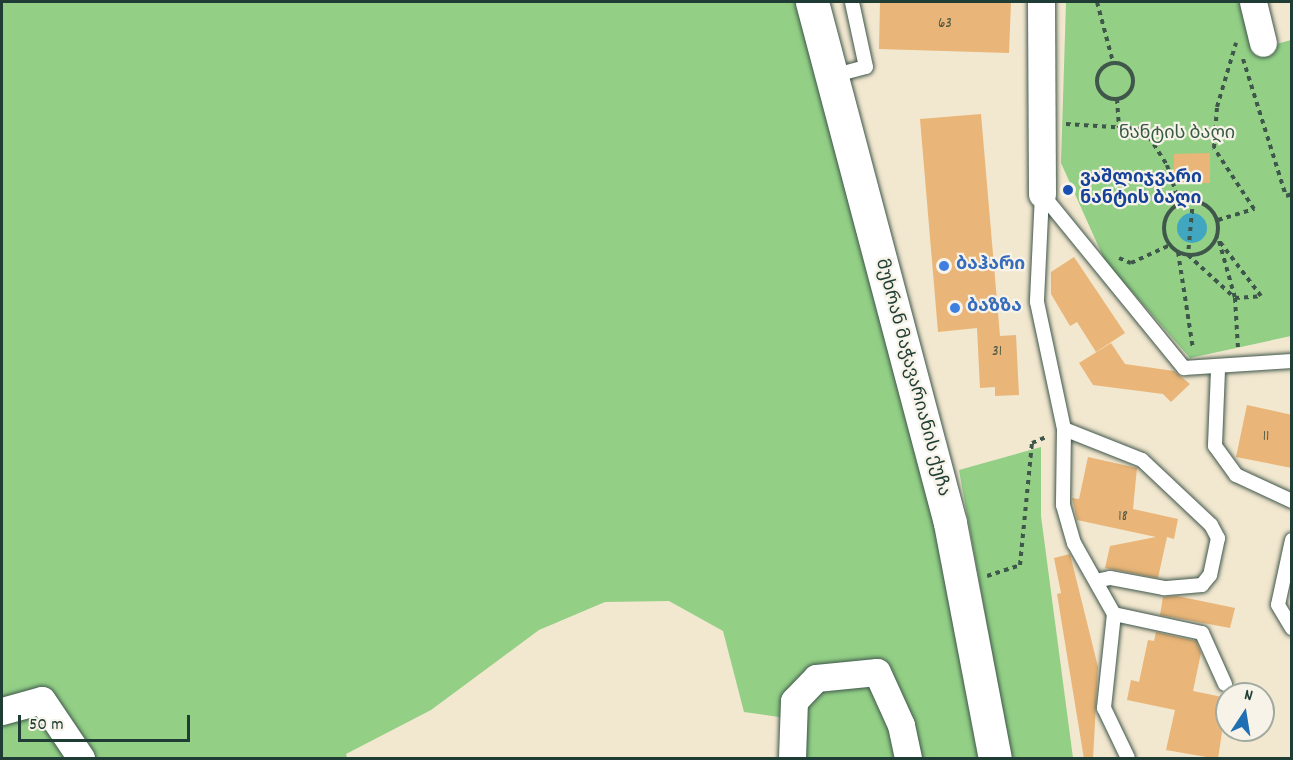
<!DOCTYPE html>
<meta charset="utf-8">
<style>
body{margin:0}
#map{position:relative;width:1293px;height:760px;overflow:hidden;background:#f2e7cf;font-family:Dekko,"Noto Sans Georgian",sans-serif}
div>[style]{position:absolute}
.green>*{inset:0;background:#93d086}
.water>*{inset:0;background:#41a7c1}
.round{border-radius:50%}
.building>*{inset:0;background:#e9b578}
.path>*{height:4px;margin-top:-2px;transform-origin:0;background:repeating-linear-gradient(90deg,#3f564b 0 4.5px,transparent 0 9px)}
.path>.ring{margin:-2px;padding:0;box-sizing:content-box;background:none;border:4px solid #3f564b;border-radius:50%}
.roads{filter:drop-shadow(0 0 2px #3f564b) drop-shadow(0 0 2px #3f564b)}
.lane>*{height:14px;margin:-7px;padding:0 7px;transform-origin:7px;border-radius:7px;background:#fff}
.street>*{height:27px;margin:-13.5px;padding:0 13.5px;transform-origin:13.5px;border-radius:13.5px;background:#fff}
.secondary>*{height:33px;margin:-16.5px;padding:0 16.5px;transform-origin:16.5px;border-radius:16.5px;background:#fff}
.dots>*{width:16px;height:16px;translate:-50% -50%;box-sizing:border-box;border:3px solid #f7f3e8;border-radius:50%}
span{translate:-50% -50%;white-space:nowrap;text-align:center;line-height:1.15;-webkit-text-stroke:4.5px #f7f3e8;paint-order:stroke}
.number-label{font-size:15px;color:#525b45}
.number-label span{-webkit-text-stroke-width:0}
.park-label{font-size:18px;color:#365a44}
.transit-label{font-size:18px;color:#164399;font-weight:700}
.left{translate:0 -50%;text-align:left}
.shop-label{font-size:18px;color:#366cbe;font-weight:700}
.street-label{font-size:18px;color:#1f3d34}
.frame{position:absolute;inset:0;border:3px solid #1f3d34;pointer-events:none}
.north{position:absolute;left:1215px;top:682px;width:60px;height:60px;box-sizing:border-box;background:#f7f3e8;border:2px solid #a1aaa0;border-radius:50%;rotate:12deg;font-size:16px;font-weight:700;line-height:24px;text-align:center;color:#1f3d34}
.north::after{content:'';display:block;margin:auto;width:21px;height:27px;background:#1f6fb2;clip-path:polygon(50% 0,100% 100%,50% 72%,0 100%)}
.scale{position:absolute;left:18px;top:715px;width:172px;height:27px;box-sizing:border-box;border:3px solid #1f3d34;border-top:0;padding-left:8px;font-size:18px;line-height:21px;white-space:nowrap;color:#1f3d34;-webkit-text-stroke:4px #f7f3e8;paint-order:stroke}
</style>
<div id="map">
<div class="green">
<i style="clip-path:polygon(2px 2px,812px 2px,995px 758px,796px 758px,779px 717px,744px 712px,723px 631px,669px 601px,605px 602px,539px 630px,431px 710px,346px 754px,347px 758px,2px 758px)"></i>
<i style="clip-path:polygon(1066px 2px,1240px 2px,1255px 50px,1291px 40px,1291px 336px,1190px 358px,1105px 261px,1061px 163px)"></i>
<i style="clip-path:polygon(1041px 447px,1041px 516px,1073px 758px,1011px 758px,959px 470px)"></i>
</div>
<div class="water">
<i class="round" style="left:1177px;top:213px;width:30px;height:30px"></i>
</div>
<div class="building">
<i style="clip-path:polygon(880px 2px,1011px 2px,1009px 53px,879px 49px)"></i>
<i style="clip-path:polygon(981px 114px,1000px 336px,1016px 335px,1019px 395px,995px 396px,995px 387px,980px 388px,977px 328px,938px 332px,920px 119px)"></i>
<i style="clip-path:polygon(1210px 153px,1210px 183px,1174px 183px,1174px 154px)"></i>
<i style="clip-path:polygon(1074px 257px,1125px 333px,1096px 352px,1077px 322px,1070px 326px,1051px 294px,1051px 272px)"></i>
<i style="clip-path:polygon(1111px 343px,1125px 364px,1174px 371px,1190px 384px,1171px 402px,1163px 394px,1093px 385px,1079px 363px)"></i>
<i style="clip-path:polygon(1247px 405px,1292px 415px,1292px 468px,1236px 457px)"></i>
<i style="clip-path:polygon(1088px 457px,1137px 468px,1133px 509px,1178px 519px,1174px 539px,1167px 537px,1158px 578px,1105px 568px,1110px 546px,1156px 537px,1077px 520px,1072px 498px,1079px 499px)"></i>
<i style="clip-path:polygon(1070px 554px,1098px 667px,1093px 759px,1084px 759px,1057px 594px,1061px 593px,1054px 558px)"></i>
<i style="clip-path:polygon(1177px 596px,1235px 608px,1230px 628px,1160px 615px,1163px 597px)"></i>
<i style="clip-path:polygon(1156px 632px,1196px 641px,1201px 653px,1193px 691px,1227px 698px,1218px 759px,1166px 750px,1175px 710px,1127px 700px,1131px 680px,1139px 682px,1148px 640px,1154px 641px)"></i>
</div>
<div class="path">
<i style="left:1097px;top:2px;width:62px;rotate:75.1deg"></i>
<i style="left:1243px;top:59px;width:144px;rotate:72.6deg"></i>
<i style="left:1286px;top:196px;width:6px;rotate:-18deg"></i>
<i class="ring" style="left:1097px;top:63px;width:32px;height:32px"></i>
<i style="left:1117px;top:99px;width:29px;rotate:86deg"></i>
<i style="left:1066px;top:124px;width:78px;rotate:3.7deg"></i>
<i style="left:1144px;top:129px;width:43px;rotate:57.4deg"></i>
<i style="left:1167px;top:165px;width:39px;rotate:72deg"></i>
<i style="left:1193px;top:200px;width:55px;rotate:95.2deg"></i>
<i style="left:1188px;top:255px;width:64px;rotate:42.5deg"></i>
<i style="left:1235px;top:298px;width:26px;rotate:-4deg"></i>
<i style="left:1261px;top:296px;width:73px;rotate:-127.2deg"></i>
<i class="ring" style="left:1164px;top:201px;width:50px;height:50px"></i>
<i style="left:1218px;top:220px;width:38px;rotate:-17deg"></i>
<i style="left:1254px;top:209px;width:73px;rotate:-123.3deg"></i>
<i style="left:1214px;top:148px;width:41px;rotate:-85.8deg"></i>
<i style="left:1217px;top:107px;width:67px;rotate:-73.5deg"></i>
<i style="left:1219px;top:241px;width:59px;rotate:74.3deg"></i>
<i style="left:1235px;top:298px;width:50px;rotate:86.6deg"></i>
<i style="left:1178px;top:252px;width:98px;rotate:81.2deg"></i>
<i style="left:1119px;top:258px;width:13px;rotate:23deg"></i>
<i style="left:1131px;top:263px;width:43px;rotate:-24.8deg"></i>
<i style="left:987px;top:576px;width:35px;rotate:-18deg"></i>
<i style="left:1020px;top:565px;width:123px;rotate:-84.4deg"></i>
<i style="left:1032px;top:443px;width:15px;rotate:-23deg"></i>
</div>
<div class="roads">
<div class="lane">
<i style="left:832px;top:76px;width:35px;rotate:-15deg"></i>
<i style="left:866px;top:67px;width:66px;rotate:-102.2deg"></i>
<i style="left:1042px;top:194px;width:108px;rotate:92.7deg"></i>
<i style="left:1037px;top:302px;width:130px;rotate:78deg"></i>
<i style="left:1064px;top:429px;width:76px;rotate:90.8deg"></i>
<i style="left:1063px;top:505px;width:40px;rotate:74deg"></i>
<i style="left:1074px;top:543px;width:81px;rotate:60.6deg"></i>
<i style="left:1114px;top:614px;width:95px;rotate:96.1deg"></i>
<i style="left:1104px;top:708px;width:55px;rotate:64.4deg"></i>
<i style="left:1042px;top:194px;width:225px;rotate:50.8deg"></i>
<i style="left:1184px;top:368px;width:108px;rotate:-3.7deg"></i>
<i style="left:1218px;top:370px;width:76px;rotate:92.3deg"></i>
<i style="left:1215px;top:446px;width:36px;rotate:54deg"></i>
<i style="left:1236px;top:475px;width:62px;rotate:24.9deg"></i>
<i style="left:1064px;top:429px;width:84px;rotate:21.7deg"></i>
<i style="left:1142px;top:460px;width:95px;rotate:43.3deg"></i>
<i style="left:1211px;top:525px;width:15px;rotate:62deg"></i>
<i style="left:1218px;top:538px;width:38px;rotate:102deg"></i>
<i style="left:1210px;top:575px;width:13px;rotate:129deg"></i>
<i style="left:1202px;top:585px;width:38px;rotate:175deg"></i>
<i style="left:1164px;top:588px;width:55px;rotate:-169.5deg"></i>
<i style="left:1110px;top:578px;width:14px;rotate:168deg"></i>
<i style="left:1292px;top:540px;width:66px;rotate:102.2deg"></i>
<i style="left:1278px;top:605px;width:27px;rotate:59deg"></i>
<i style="left:1114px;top:614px;width:90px;rotate:12.2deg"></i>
<i style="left:1202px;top:633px;width:56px;rotate:65.7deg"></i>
</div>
<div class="street">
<i style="left:1041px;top:2px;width:192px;rotate:89.7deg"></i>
<i style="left:1253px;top:2px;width:42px;rotate:76.3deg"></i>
<i style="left:2px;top:711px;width:41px;rotate:-15.4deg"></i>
<i style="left:42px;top:700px;width:70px;rotate:56.1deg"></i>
<i style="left:792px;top:758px;width:57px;rotate:-88deg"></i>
<i style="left:794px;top:701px;width:32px;rotate:-46deg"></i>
<i style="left:816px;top:678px;width:61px;rotate:-5.6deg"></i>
<i style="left:877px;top:672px;width:58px;rotate:65.6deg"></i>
<i style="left:901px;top:725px;width:34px;rotate:78deg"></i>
</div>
<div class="secondary">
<i style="left:812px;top:2px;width:539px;rotate:75.16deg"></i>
<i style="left:950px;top:523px;width:239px;rotate:79.2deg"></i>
</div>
</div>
<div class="dots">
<i style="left:1068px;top:190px;background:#1a4fb4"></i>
<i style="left:944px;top:266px;background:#3f7fe0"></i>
<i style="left:955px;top:308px;background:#3f7fe0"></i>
</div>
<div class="number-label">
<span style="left:945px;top:25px">63</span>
<span style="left:997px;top:353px">31</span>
<span style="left:1266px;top:438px">11</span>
<span style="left:1123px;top:518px">18</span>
</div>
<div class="park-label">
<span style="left:1177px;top:135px">ნანტის ბაღი</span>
</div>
<div class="transit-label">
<span class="left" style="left:1080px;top:190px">ვაშლიჯვარი<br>ნანტის ბაღი</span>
</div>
<div class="shop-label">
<span class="left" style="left:956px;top:266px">ბაჰარი</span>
<span class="left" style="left:967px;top:308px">ბაზზა</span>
</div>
<div class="street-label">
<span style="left:911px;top:378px;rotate:75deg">მუხრან მაჭავარიანის ქუჩა</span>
</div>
<div class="frame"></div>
<div class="north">N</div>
<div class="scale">50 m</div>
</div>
